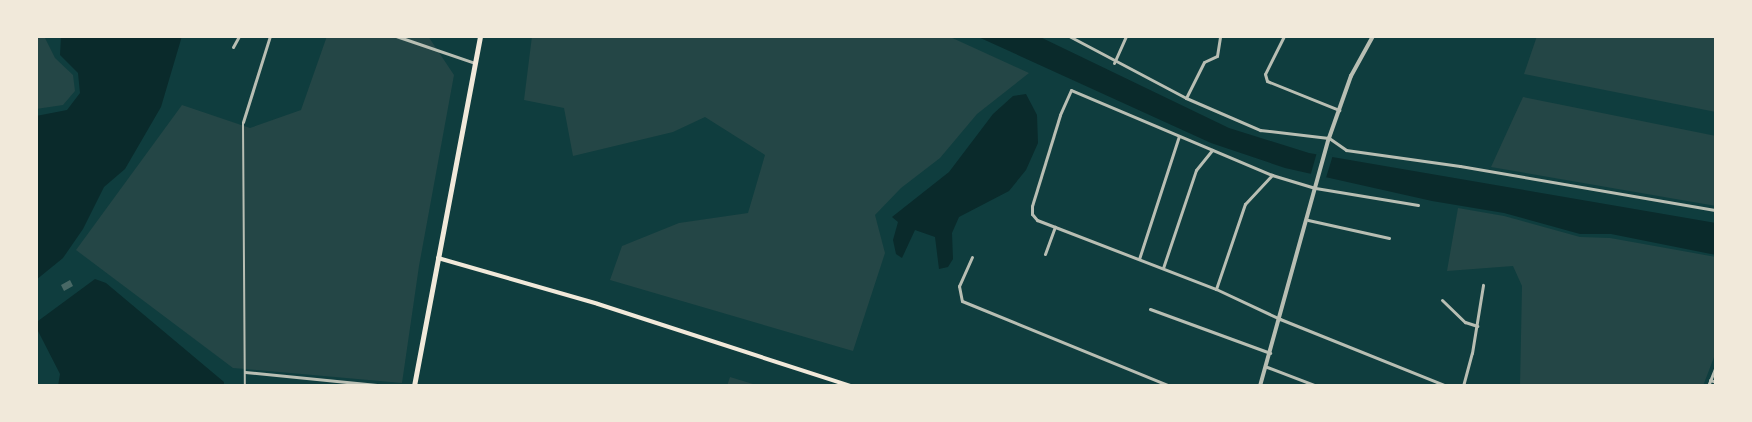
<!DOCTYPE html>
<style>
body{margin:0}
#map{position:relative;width:1752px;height:422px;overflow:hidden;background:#0f3d3e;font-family:"Nunito Sans",sans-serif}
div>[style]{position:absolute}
.green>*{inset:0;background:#244646}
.water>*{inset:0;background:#0a2a2b}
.pier>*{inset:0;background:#0f3d3e}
.building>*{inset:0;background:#486865}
.pedestrian>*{height:2px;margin:-1px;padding:0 1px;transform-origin:1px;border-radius:1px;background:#b8beb3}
.minor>*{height:3px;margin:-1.5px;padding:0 1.5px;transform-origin:1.5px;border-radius:1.5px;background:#b8beb3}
.tertiary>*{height:4px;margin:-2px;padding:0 2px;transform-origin:2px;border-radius:2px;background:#b8beb3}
.secondary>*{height:4px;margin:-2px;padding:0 2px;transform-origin:2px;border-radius:2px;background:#f1e9da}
.primary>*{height:4.5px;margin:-2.25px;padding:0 2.25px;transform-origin:2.25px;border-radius:2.25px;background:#f1e9da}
span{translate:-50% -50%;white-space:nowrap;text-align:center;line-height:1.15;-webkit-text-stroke:4.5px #f1e9da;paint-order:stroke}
.frame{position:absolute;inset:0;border:38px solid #f1e9da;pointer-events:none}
</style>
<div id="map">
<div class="green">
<i style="clip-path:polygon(36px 36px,44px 36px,55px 58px,73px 75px,75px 91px,63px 105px,36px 109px)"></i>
<i style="clip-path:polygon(327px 36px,428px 36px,454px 75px,419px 266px,402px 383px,233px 368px,76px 250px,182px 105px,250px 128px,301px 110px)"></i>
<i style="clip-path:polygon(532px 36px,948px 36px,1029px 73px,977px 114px,940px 158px,901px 188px,875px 215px,885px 253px,853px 351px,610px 280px,622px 246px,679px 223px,748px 213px,765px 155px,705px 117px,673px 132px,573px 156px,564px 108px,524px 100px)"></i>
<i style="clip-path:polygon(1537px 36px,1716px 36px,1716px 112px,1524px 74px)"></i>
<i style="clip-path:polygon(1523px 97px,1716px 136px,1716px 206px,1491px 167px)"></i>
<i style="clip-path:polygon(1458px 208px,1504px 216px,1580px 237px,1610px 238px,1716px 257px,1716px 352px,1703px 386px,1520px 386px,1522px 286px,1513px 266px,1447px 271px)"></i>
<i style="clip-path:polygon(730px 377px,753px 384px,753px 386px,727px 386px)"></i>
</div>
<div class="water">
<i style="clip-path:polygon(61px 36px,182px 36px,161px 107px,125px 169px,104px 187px,83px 229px,63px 258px,36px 280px,36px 116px,67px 110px,80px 93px,78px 73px,60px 55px)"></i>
<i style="clip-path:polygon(976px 36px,1038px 36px,1229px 128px,1309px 153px,1716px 223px,1716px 255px,1611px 234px,1580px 234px,1504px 213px,1432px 201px,1285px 168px,1211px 143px)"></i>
<i style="clip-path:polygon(1026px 94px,1037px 115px,1038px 143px,1026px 170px,1009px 191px,959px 217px,952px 233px,953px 259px,948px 267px,939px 269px,935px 237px,915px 230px,902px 258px,896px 254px,893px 240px,898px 222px,892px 217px,949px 172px,993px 114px,1013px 96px)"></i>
<i style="clip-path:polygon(95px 279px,106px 283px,224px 382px,224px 386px,58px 386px,60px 374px,38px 331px,38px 321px)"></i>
</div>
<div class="pier">
<i style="clip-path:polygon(1317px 152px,1333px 155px,1325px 181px,1310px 177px)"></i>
</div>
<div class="building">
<i style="clip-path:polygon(70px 280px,73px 286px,64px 291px,61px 285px)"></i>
</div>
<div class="pedestrian">
<i style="left:243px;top:123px;width:263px;rotate:89.6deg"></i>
</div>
<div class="minor">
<i style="left:396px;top:36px;width:83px;rotate:18.9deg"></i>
<i style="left:1069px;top:36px;width:132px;rotate:27.9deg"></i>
<i style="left:1186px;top:98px;width:81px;rotate:23.4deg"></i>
<i style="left:1260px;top:130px;width:69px;rotate:6.6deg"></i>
<i style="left:1329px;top:138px;width:21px;rotate:35deg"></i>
<i style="left:1346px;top:150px;width:115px;rotate:8deg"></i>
<i style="left:1460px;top:166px;width:260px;rotate:9.8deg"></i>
<i style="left:1284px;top:36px;width:42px;rotate:116.6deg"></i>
<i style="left:1265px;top:74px;width:7px;rotate:74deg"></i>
<i style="left:1267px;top:81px;width:78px;rotate:21.9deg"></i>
<i style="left:233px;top:47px;width:13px;rotate:-61deg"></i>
<i style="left:1114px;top:63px;width:30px;rotate:-66deg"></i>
<i style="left:1186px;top:98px;width:40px;rotate:-63.4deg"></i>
<i style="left:1204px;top:62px;width:14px;rotate:-25deg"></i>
<i style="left:1217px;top:56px;width:20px;rotate:-81deg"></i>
<i style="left:243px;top:122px;width:90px;rotate:-72.6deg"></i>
<i style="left:1418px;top:205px;width:104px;rotate:-170.6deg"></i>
<i style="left:1315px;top:188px;width:45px;rotate:-163.2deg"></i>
<i style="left:1272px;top:175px;width:218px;rotate:-157.1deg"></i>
<i style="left:1071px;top:90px;width:27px;rotate:114deg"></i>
<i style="left:1060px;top:115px;width:95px;rotate:107.1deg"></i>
<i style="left:1032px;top:206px;width:8px;rotate:90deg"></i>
<i style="left:1032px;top:214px;width:8px;rotate:50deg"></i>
<i style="left:1037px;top:220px;width:192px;rotate:21.1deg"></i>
<i style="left:1216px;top:289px;width:71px;rotate:25.1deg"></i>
<i style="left:1280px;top:319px;width:180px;rotate:21.9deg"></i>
<i style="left:1308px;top:220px;width:83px;rotate:12.5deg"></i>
<i style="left:1045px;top:254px;width:29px;rotate:-70deg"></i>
<i style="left:972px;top:257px;width:32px;rotate:114deg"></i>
<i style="left:959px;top:286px;width:15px;rotate:79deg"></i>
<i style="left:962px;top:301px;width:225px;rotate:22.2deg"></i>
<i style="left:1139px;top:259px;width:129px;rotate:-72deg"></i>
<i style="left:1163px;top:268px;width:103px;rotate:-71.4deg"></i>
<i style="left:1196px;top:170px;width:26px;rotate:-51deg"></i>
<i style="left:1216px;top:289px;width:90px;rotate:-71.2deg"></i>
<i style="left:1245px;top:204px;width:40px;rotate:-47deg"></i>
<i style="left:1442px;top:300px;width:32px;rotate:44deg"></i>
<i style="left:1465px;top:322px;width:13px;rotate:18deg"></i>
<i style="left:1150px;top:309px;width:128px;rotate:20.1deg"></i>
<i style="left:1267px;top:367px;width:53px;rotate:20.8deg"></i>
<i style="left:245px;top:372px;width:145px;rotate:5.6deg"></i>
<i style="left:1710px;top:380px;width:6px;rotate:18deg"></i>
<i style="left:1463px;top:386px;width:34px;rotate:-75deg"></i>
<i style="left:1472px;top:353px;width:69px;rotate:-80.8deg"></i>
<i style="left:1708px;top:386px;width:22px;rotate:-68deg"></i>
</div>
<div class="tertiary">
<i style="left:1260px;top:386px;width:257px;rotate:-74.5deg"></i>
<i style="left:1329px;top:138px;width:66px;rotate:-70.5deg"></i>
<i style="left:1351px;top:76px;width:46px;rotate:-61.2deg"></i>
</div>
<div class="secondary">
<i style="left:438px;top:258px;width:166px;rotate:16deg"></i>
<i style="left:598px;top:304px;width:266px;rotate:18deg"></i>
</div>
<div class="primary">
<i style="left:414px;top:386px;width:356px;rotate:-79.3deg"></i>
</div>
<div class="frame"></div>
</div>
